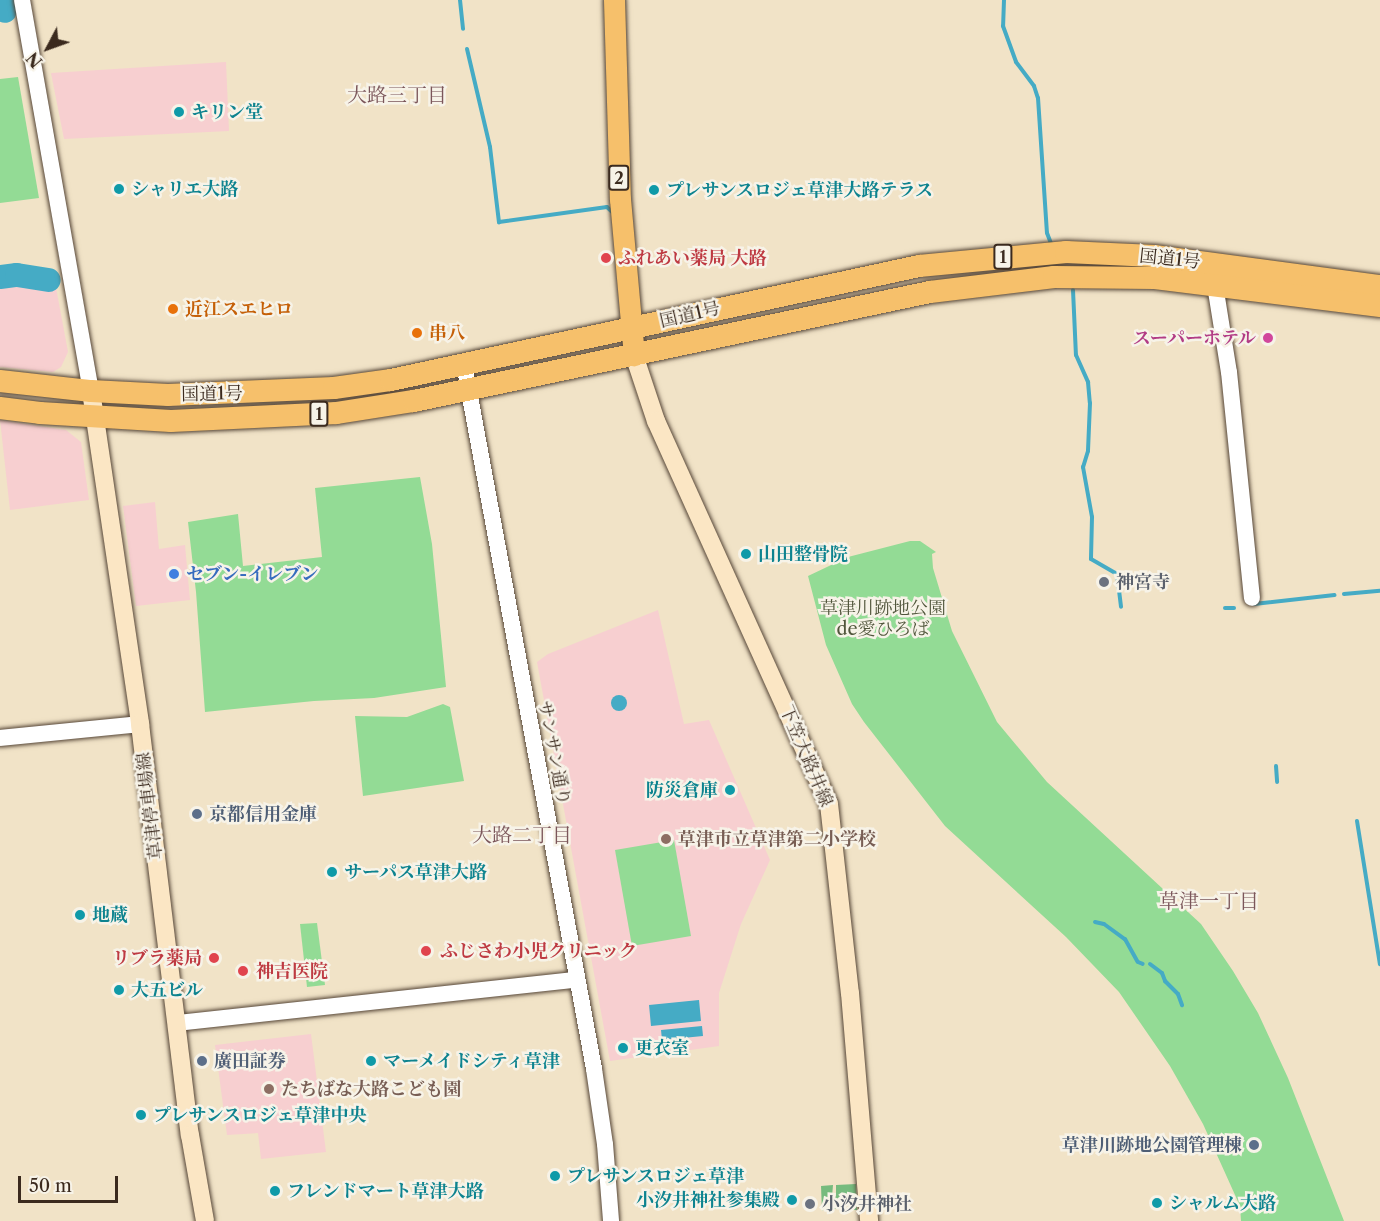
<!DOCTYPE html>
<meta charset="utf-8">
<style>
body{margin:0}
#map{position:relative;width:1380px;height:1221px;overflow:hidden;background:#f1e3c7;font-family:"Libre Caslon Text","Noto Serif JP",serif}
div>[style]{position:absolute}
.built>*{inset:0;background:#f7cfd0}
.green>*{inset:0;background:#93db95}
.forest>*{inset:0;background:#76bb7e}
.water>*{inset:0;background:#45abc5}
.round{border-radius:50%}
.stream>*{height:4px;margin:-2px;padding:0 2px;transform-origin:2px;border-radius:2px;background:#45abc5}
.river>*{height:24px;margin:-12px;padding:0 12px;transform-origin:12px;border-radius:12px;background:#45abc5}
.roads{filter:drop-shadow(0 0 2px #564637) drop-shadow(0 0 2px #564637)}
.tertiary>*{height:16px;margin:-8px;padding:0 8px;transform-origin:8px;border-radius:8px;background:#fff}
.secondary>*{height:18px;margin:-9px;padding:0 9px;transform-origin:9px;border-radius:9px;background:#fbe6c4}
.primary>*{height:21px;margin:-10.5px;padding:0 10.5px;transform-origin:10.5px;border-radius:10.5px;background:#f6c06b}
.trunk>*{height:22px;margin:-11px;padding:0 11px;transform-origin:11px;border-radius:11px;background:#f6c06b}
.dots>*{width:16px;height:16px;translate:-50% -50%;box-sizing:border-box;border:3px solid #f7f3e8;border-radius:50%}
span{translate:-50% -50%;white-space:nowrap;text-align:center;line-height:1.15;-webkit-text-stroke:5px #f7f3e8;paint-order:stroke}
.shield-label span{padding:2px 4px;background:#f7f3e8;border:2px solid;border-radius:4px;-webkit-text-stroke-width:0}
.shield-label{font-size:16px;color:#3b2a1e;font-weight:700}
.culture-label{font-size:18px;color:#0d838f;font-weight:700}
.left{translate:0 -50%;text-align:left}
.right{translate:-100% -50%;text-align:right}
.health-label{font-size:18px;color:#be3a42;font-weight:700}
.street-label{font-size:18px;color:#3b2a1e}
.food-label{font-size:18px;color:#c56008;font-weight:700}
.hotel-label{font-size:18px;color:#b23c85;font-weight:700}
.shop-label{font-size:18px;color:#366cbe;font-weight:700}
.worship-label{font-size:18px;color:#5b616d;font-weight:700}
.park-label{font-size:18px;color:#51563c}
.service-label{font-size:18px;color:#4e5e75;font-weight:700}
.education-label{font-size:18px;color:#785e54;font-weight:700}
.neighbourhood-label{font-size:20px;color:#7b565a}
.north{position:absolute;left:18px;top:18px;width:60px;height:60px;-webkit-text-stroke:4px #f7f3e8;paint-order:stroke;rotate:229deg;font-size:16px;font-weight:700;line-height:24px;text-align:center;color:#3b2a1e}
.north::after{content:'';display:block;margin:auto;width:21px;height:27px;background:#3b2a1e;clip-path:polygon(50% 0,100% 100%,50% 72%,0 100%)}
.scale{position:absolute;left:18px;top:1176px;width:100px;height:27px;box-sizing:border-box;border:3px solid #3b2a1e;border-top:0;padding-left:8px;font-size:18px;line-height:21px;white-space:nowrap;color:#3b2a1e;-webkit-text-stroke:4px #f7f3e8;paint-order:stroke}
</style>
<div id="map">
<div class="built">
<i style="clip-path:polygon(226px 62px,229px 131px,64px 139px,51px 73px)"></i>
<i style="clip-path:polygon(18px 281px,49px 287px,55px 282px,68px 352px,61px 367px,53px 372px,0 367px,0 282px)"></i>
<i style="clip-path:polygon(0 420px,66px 430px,81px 442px,89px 500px,10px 510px)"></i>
<i style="clip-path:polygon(155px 502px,159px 549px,185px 545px,190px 600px,136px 606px,123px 506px)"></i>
<i style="clip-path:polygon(658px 610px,684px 724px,709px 720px,770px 860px,741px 924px,719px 993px,719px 1046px,610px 1061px,537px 662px,548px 654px)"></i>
<i style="clip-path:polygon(311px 1034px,326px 1152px,261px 1159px,258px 1133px,227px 1135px,215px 1045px)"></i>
</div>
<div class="green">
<i style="clip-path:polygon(18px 77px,39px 198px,0 203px,0 79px)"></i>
<i style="clip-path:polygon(420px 477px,432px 544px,446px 687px,374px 698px,314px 701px,205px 712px,196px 592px,188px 522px,238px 514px,243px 566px,322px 557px,315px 488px)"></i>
<i style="clip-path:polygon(910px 541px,920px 541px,936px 552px,932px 554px,933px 568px,952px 631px,997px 722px,1047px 782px,1201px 924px,1233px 971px,1258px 1013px,1288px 1078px,1344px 1221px,1241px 1221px,1240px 1206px,1203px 1124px,1170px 1066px,1119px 992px,1066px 937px,945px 826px,864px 722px,852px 704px,826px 645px,808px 576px,848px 557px)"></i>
<i style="clip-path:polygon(443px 704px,450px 707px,464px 781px,363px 796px,355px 716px,407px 717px)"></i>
<i style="clip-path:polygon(674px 840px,691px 936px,632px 946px,615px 850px)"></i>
<i style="clip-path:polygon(317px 923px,325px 985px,307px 987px,300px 924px)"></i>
</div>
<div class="forest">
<i style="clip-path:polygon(856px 1184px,857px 1210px,849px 1210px,846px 1194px,842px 1194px,840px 1208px,828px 1210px,836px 1196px,836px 1185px)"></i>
<i style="clip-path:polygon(833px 1185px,832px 1197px,822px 1211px,821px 1186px)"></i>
</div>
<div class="water">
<i class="round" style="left:611px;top:695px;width:16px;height:16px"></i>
<i style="clip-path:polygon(699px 1000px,701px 1021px,651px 1026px,649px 1005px)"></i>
<i style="clip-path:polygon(702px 1026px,703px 1036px,662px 1040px,661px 1030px)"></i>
</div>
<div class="stream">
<i style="left:460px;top:0;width:29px;rotate:84deg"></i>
<i style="left:1004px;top:0;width:26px;rotate:92deg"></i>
<i style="left:1003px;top:26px;width:38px;rotate:70deg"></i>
<i style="left:1016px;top:62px;width:30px;rotate:53deg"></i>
<i style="left:1034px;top:86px;width:13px;rotate:72deg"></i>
<i style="left:1038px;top:98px;width:135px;rotate:86.2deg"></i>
<i style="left:1047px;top:233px;width:14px;rotate:69deg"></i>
<i style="left:467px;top:49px;width:101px;rotate:76.8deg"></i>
<i style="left:490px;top:147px;width:76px;rotate:83.2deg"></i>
<i style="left:499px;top:222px;width:109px;rotate:-7.9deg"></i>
<i style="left:607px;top:207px;width:7px;rotate:45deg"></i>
<i style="left:1073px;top:290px;width:65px;rotate:87.4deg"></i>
<i style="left:1076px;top:355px;width:30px;rotate:66deg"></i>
<i style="left:1088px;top:382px;width:21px;rotate:85deg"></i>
<i style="left:1090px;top:403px;width:48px;rotate:92.4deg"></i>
<i style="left:1088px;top:451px;width:17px;rotate:107deg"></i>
<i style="left:1083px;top:467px;width:51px;rotate:79.8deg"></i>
<i style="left:1092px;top:517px;width:42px;rotate:91.4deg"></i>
<i style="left:1091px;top:559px;width:30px;rotate:30deg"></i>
<i style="left:1117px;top:574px;width:33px;rotate:83deg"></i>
<i style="left:1344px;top:594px;width:36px;rotate:-5deg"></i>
<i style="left:1254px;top:604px;width:81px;rotate:-6.3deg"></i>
<i style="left:1225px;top:608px;width:9px"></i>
<i style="left:1276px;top:766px;width:16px;rotate:86deg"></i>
<i style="left:1357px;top:821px;width:145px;rotate:80.9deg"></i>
<i style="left:1095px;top:922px;width:9px;rotate:13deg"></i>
<i style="left:1104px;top:924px;width:26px;rotate:36deg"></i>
<i style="left:1125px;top:939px;width:26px;rotate:61deg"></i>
<i style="left:1138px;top:962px;width:5px;rotate:22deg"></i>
<i style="left:1150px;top:964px;width:15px;rotate:37deg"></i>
<i style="left:1162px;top:973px;width:9px;rotate:69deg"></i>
<i style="left:1165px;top:981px;width:18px;rotate:45deg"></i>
<i style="left:1178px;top:994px;width:12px;rotate:70deg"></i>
</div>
<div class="river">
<i style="left:3px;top:0;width:11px;rotate:80deg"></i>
<i style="left:0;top:277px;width:17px;rotate:-7deg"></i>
<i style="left:17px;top:275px;width:32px;rotate:9deg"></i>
</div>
<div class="roads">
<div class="tertiary">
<i style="left:22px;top:0;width:397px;rotate:80deg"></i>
<i style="left:1215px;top:285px;width:88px;rotate:80.9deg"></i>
<i style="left:1229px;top:372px;width:227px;rotate:84.2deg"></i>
<i style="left:464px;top:364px;width:717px;rotate:79.55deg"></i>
<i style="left:594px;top:1069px;width:76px;rotate:81.7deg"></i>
<i style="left:605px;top:1144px;width:77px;rotate:85.5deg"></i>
<i style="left:0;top:738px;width:141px;rotate:-5.7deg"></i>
<i style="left:177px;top:1023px;width:401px;rotate:-6.2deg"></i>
</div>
<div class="secondary">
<i style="left:634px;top:355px;width:70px;rotate:71.6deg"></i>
<i style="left:656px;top:421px;width:420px;rotate:65.7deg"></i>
<i style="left:829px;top:804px;width:190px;rotate:83.7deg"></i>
<i style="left:850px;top:993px;width:229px;rotate:85.2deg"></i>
<i style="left:91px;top:391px;width:337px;rotate:81.6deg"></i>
<i style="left:140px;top:724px;width:414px;rotate:83.1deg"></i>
<i style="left:190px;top:1135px;width:87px;rotate:80.1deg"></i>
</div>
<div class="primary">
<i style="left:614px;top:0;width:199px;rotate:88.3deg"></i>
<i style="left:620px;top:199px;width:157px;rotate:84.9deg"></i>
</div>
<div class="trunk">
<i style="left:0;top:381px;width:92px;rotate:6.3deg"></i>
<i style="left:91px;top:391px;width:77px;rotate:3deg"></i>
<i style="left:168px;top:395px;width:166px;rotate:-2.4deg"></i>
<i style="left:334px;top:388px;width:58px;rotate:-8deg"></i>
<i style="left:391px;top:380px;width:540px;rotate:-12.18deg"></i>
<i style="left:919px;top:266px;width:148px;rotate:-5.4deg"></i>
<i style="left:1066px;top:252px;width:88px;rotate:2.6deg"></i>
<i style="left:1154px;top:256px;width:228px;rotate:7.6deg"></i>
<i style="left:0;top:408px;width:40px;rotate:7.1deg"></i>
<i style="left:40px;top:413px;width:131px;rotate:3.5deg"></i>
<i style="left:171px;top:421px;width:166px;rotate:-2.8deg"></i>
<i style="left:337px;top:413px;width:78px;rotate:-8.9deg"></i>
<i style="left:414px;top:401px;width:527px;rotate:-11.93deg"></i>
<i style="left:930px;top:292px;width:125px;rotate:-6.9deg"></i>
<i style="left:1054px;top:277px;width:101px;rotate:0.6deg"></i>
<i style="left:1155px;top:278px;width:227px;rotate:7.1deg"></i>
</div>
</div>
<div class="dots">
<i style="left:179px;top:112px;background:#0f9aa8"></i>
<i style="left:119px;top:189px;background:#0f9aa8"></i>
<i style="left:654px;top:190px;background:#0f9aa8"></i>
<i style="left:606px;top:258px;background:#e0444e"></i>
<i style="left:173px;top:309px;background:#e8710a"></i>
<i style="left:417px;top:333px;background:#e8710a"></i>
<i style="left:1268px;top:338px;background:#d1479c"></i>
<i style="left:746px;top:554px;background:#0f9aa8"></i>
<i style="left:174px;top:574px;background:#3f7fe0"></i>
<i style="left:1104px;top:582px;background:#6b7280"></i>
<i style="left:730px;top:790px;background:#0f9aa8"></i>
<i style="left:197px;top:814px;background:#5c6f8a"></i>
<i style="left:666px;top:839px;background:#8d6e63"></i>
<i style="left:332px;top:872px;background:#0f9aa8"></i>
<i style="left:80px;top:915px;background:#0f9aa8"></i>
<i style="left:426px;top:951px;background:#e0444e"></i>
<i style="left:214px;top:958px;background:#e0444e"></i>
<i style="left:243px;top:971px;background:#e0444e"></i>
<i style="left:119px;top:990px;background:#0f9aa8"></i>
<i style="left:623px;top:1048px;background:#0f9aa8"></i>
<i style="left:202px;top:1061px;background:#5c6f8a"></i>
<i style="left:371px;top:1061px;background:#0f9aa8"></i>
<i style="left:269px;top:1089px;background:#8d6e63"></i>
<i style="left:141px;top:1115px;background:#0f9aa8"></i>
<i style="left:1254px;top:1145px;background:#5c6f8a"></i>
<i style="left:555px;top:1176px;background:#0f9aa8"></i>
<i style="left:275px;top:1191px;background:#0f9aa8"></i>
<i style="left:792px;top:1200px;background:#0f9aa8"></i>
<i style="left:1157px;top:1203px;background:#0f9aa8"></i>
<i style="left:810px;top:1204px;background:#6b7280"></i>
</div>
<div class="shield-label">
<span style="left:619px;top:178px">2</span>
<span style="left:1003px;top:257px">1</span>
<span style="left:319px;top:414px">1</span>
</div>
<div class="culture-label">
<span class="left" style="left:191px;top:112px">キリン堂</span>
<span class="left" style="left:131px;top:189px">シャリエ大路</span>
<span class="left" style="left:666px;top:190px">プレサンスロジェ草津大路テラス</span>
<span class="left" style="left:758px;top:554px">山田整骨院</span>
<span class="right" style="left:718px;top:790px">防災倉庫</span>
<span class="left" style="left:344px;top:872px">サーパス草津大路</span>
<span class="left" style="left:92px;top:915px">地蔵</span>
<span class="left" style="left:131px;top:990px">大五ビル</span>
<span class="left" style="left:635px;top:1048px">更衣室</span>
<span class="left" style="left:383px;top:1061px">マーメイドシティ草津</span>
<span class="left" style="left:153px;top:1115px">プレサンスロジェ草津中央</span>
<span class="left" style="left:567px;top:1176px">プレサンスロジェ草津</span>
<span class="left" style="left:287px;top:1191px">フレンドマート草津大路</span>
<span class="right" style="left:780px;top:1200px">小汐井神社参集殿</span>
<span class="left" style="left:1169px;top:1203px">シャルム大路</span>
</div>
<div class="health-label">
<span class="left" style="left:618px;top:258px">ふれあい薬局 大路</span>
<span class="left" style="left:440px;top:951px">ふじさわ小児クリニック</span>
<span class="right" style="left:202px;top:958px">リブラ薬局</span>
<span class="left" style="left:256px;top:971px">神吉医院</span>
</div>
<div class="street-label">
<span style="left:1170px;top:259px;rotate:6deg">国道1号</span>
<span style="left:690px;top:315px;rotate:-13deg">国道1号</span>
<span style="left:212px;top:394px;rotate:-1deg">国道1号</span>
<span style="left:554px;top:753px;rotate:79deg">サンサン通り</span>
<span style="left:806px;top:756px;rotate:67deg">下笠大路井線</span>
<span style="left:150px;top:806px;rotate:-97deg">草津停車場線</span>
</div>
<div class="food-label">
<span class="left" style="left:185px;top:309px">近江スエヒロ</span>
<span class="left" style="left:429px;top:333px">串八</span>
</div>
<div class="hotel-label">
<span class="right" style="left:1256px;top:338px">スーパーホテル</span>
</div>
<div class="shop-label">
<span class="left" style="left:186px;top:574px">セブン-イレブン</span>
</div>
<div class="worship-label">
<span class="left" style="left:1116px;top:582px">神宮寺</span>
<span class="left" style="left:822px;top:1204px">小汐井神社</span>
</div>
<div class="park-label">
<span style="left:883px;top:619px">草津川跡地公園<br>de愛ひろば</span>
</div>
<div class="service-label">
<span class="left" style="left:209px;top:814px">京都信用金庫</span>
<span class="left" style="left:214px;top:1061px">廣田証券</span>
<span class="right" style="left:1242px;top:1145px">草津川跡地公園管理棟</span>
</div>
<div class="education-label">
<span class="left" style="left:678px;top:839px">草津市立草津第二小学校</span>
<span class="left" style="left:281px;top:1089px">たちばな大路こども園</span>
</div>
<div class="neighbourhood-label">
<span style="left:397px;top:95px">大路三丁目</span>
<span style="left:522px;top:835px">大路二丁目</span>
<span style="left:1209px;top:901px">草津一丁目</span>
</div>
<div class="north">N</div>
<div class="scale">50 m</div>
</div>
